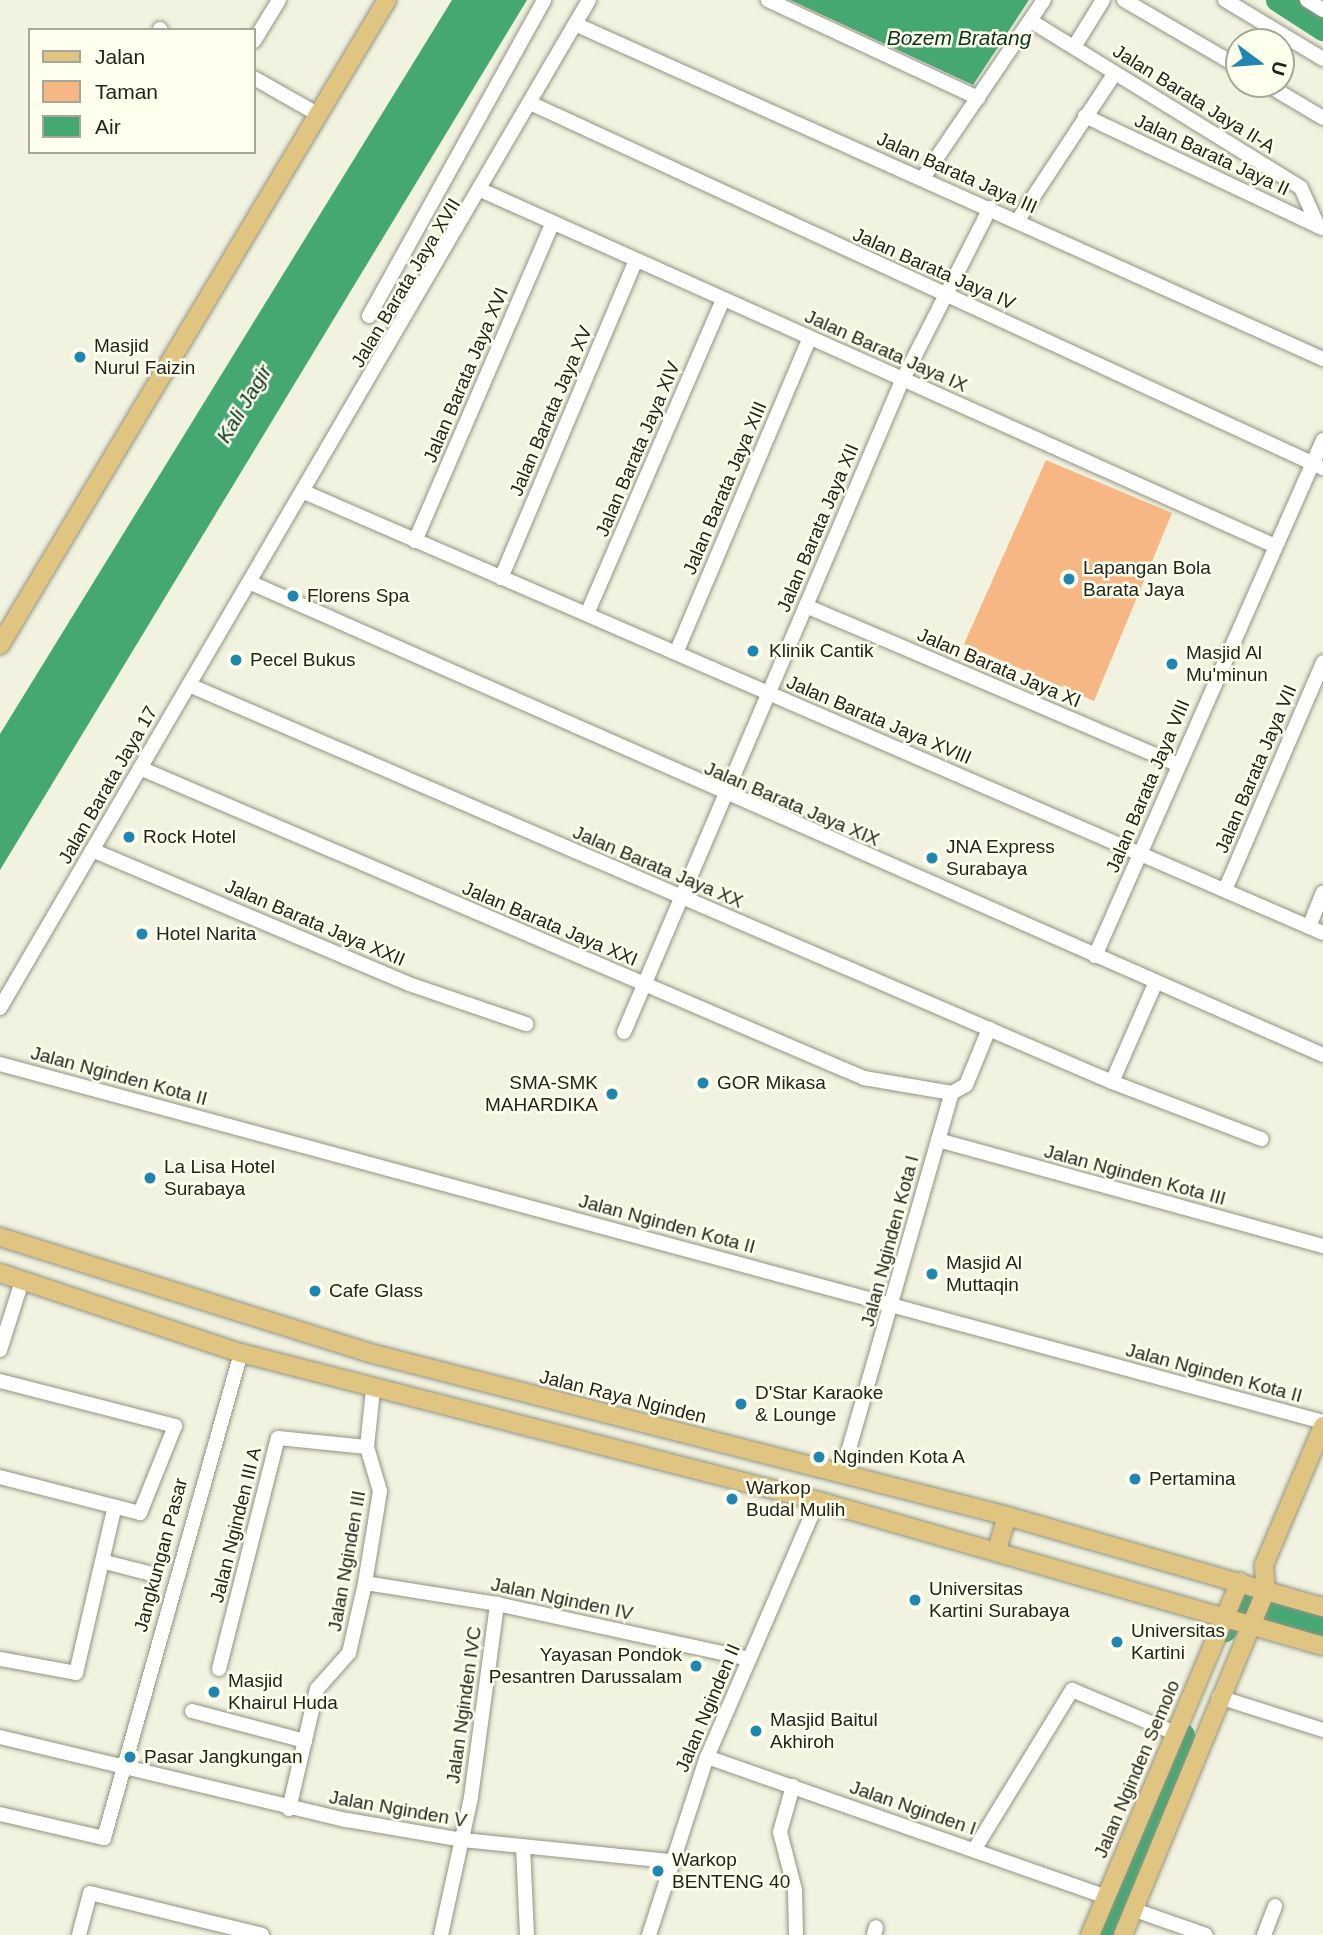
<!DOCTYPE html>
<style>
body{margin:0}
#map{position:relative;width:1323px;height:1935px;overflow:hidden;background:#f1f2df;font-family:Arial,sans-serif}
div>[style]{position:absolute}
.green>*{inset:0;background:#f6b785}
.water>*{inset:0;background:#45a873}
.river>*{height:24px;margin:-12px;padding:0 12px;transform-origin:12px;border-radius:12px;background:#45a873}
.roads{filter:drop-shadow(0 0 2px #929382) drop-shadow(0 0 2px #929382)}
.minor>*{height:14px;margin:-7px;padding:0 7px;transform-origin:7px;border-radius:7px;background:#fff}
.major>*{height:18px;margin:-9px;padding:0 9px;transform-origin:9px;border-radius:9px;background:#e0c482}
.dots>*{width:19px;height:19px;translate:-50% -50%;box-sizing:border-box;border:4px solid #feffec;border-radius:50%}
span{translate:-50% -50%;white-space:nowrap;text-align:center;line-height:1.15;-webkit-text-stroke:5px #feffec;paint-order:stroke}
.street-label{font-size:19px;color:#23241d}
.poi-label{font-size:19px;color:#23241d}
.left{translate:0 -50%;text-align:left}
.right{translate:-100% -50%;text-align:right}
.water-label{font-size:21px;color:#08331e;font-style:italic}
.legend{position:absolute;left:28px;top:28px;width:228px;height:126px;box-sizing:border-box;background:#feffec;border:2px solid #a6a799;margin:0;padding:9px 12px;list-style:none;font-size:21px;color:#23241d}
.legend li{display:flex;align-items:center;gap:14px;height:35px}
.legend b{width:35px;border:2px solid #a6a799}
.north{position:absolute;left:1225px;top:28px;width:70px;height:70px;box-sizing:border-box;background:#feffec;border:2px solid #a6a799;border-radius:50%;rotate:106deg;font-size:19px;font-weight:700;line-height:28px;text-align:center;color:#23241d}
.north::after{content:'';display:block;margin:auto;width:24px;height:32px;background:#1f87af;clip-path:polygon(50% 0,100% 100%,50% 72%,0 100%)}
</style>
<div id="map">
<div class="green">
<i style="clip-path:polygon(1046px 460px,1172px 513px,1094px 701px,964px 644px)"></i>
</div>
<div class="water">
<i style="clip-path:polygon(452px 0,527px 0,0 870px,0 734px)"></i>
<i style="clip-path:polygon(790px 0,1029px 0,973px 85px)"></i>
</div>
<div class="river">
<i style="left:1278px;top:0;width:54px;rotate:32.8deg"></i>
<i style="left:1225px;top:1630px;width:28px;rotate:-67deg"></i>
<i style="left:1236px;top:1604px;width:91px;rotate:16deg"></i>
<i style="left:1106px;top:1935px;width:214px;rotate:-68.9deg"></i>
</div>
<div class="roads">
<div class="minor">
<i style="left:768px;top:0;width:232px;rotate:25deg"></i>
<i style="left:1124px;top:0;width:133px;rotate:30.2deg"></i>
<i style="left:1225px;top:0;width:114px;rotate:31deg"></i>
<i style="left:1307px;top:0;width:19px;rotate:32deg"></i>
<i style="left:1031px;top:21px;width:317px;rotate:31.7deg"></i>
<i style="left:1301px;top:188px;width:42px;rotate:65.9deg"></i>
<i style="left:575px;top:24px;width:820px;rotate:24.13deg"></i>
<i style="left:160px;top:29px;width:1px;rotate:45deg"></i>
<i style="left:254px;top:41px;width:48px;rotate:-58.6deg"></i>
<i style="left:1074px;top:47px;width:55px;rotate:-58.3deg"></i>
<i style="left:254px;top:78px;width:75px;rotate:29.6deg"></i>
<i style="left:1266px;top:84px;width:66px;rotate:30.8deg"></i>
<i style="left:530px;top:103px;width:873px;rotate:24.72deg"></i>
<i style="left:1085px;top:116px;width:262px;rotate:25.3deg"></i>
<i style="left:923px;top:178px;width:215px;rotate:-55.8deg"></i>
<i style="left:483px;top:191px;width:866px;rotate:24.14deg"></i>
<i style="left:1018px;top:220px;width:176px;rotate:-56.6deg"></i>
<i style="left:369px;top:316px;width:361px;rotate:-61deg"></i>
<i style="left:304px;top:492px;width:1110px;rotate:23.4deg"></i>
<i style="left:415px;top:541px;width:344px;rotate:-66.6deg"></i>
<i style="left:501px;top:578px;width:345px;rotate:-67deg"></i>
<i style="left:249px;top:582px;width:1174px;rotate:23.77deg"></i>
<i style="left:806px;top:606px;width:405px;rotate:23.1deg"></i>
<i style="left:587px;top:614px;width:342px;rotate:-66.6deg"></i>
<i style="left:676px;top:653px;width:341px;rotate:-67deg"></i>
<i style="left:189px;top:685px;width:1005px;rotate:23.27deg"></i>
<i style="left:1112px;top:1082px;width:160px;rotate:20.9deg"></i>
<i style="left:140px;top:768px;width:788px;rotate:23.18deg"></i>
<i style="left:864px;top:1078px;width:89px;rotate:9.7deg"></i>
<i style="left:92px;top:850px;width:344px;rotate:22.9deg"></i>
<i style="left:409px;top:984px;width:124px;rotate:18.9deg"></i>
<i style="left:1225px;top:890px;width:248px;rotate:-66.7deg"></i>
<i style="left:1309px;top:927px;width:37px;rotate:-68deg"></i>
<i style="left:1095px;top:956px;width:564px;rotate:-66.16deg"></i>
<i style="left:0;top:1008px;width:1167px;rotate:-59.7deg"></i>
<i style="left:624px;top:1032px;width:708px;rotate:-66.88deg"></i>
<i style="left:902px;top:381px;width:194px;rotate:-63deg"></i>
<i style="left:0;top:1064px;width:1371px;rotate:15.14deg"></i>
<i style="left:1112px;top:1082px;width:107px;rotate:-66.3deg"></i>
<i style="left:938px;top:1140px;width:399px;rotate:15.4deg"></i>
<i style="left:0;top:1350px;width:72px;rotate:-72.3deg"></i>
<i style="left:0;top:1381px;width:181px;rotate:14.4deg"></i>
<i style="left:175px;top:1426px;width:94px;rotate:111.9deg"></i>
<i style="left:140px;top:1513px;width:145px;rotate:-165.6deg"></i>
<i style="left:842px;top:1473px;width:396px;rotate:-73.9deg"></i>
<i style="left:952px;top:1093px;width:16px;rotate:-30deg"></i>
<i style="left:966px;top:1085px;width:61px;rotate:-67.7deg"></i>
<i style="left:105px;top:1562px;width:44px;rotate:14.3deg"></i>
<i style="left:365px;top:1583px;width:134px;rotate:9deg"></i>
<i style="left:497px;top:1604px;width:258px;rotate:12.3deg"></i>
<i style="left:0;top:1659px;width:77px;rotate:10.4deg"></i>
<i style="left:76px;top:1673px;width:171px;rotate:-76.9deg"></i>
<i style="left:219px;top:1669px;width:238px;rotate:-75.7deg"></i>
<i style="left:278px;top:1438px;width:89px;rotate:5.8deg"></i>
<i style="left:1219px;top:1697px;width:109px;rotate:17.6deg"></i>
<i style="left:192px;top:1711px;width:117px;rotate:14.9deg"></i>
<i style="left:0;top:1737px;width:357px;rotate:13.5deg"></i>
<i style="left:347px;top:1820px;width:118px;rotate:9.8deg"></i>
<i style="left:463px;top:1840px;width:207px;rotate:5.8deg"></i>
<i style="left:707px;top:1757px;width:423px;rotate:19.3deg"></i>
<i style="left:793px;top:1786px;width:48px;rotate:105.8deg"></i>
<i style="left:780px;top:1832px;width:60px;rotate:75.5deg"></i>
<i style="left:795px;top:1890px;width:45px;rotate:88.7deg"></i>
<i style="left:289px;top:1809px;width:123px;rotate:-76.9deg"></i>
<i style="left:317px;top:1689px;width:48px;rotate:-48.4deg"></i>
<i style="left:349px;top:1653px;width:72px;rotate:-77.1deg"></i>
<i style="left:365px;top:1583px;width:93px;rotate:-80.7deg"></i>
<i style="left:380px;top:1491px;width:46px;rotate:-106.5deg"></i>
<i style="left:367px;top:1447px;width:57px;rotate:-84deg"></i>
<i style="left:0;top:1814px;width:107px;rotate:13deg"></i>
<i style="left:104px;top:1838px;width:504px;rotate:-74.23deg"></i>
<i style="left:523px;top:1847px;width:88px;rotate:87.4deg"></i>
<i style="left:974px;top:1850px;width:188px;rotate:-58.5deg"></i>
<i style="left:1072px;top:1690px;width:112px;rotate:22.7deg"></i>
<i style="left:1132px;top:1909px;width:78px;rotate:19.4deg"></i>
<i style="left:79px;top:1935px;width:43px;rotate:-75.3deg"></i>
<i style="left:90px;top:1893px;width:177px;rotate:13.7deg"></i>
<i style="left:441px;top:1935px;width:141px;rotate:-77.7deg"></i>
<i style="left:471px;top:1797px;width:195px;rotate:-82.3deg"></i>
<i style="left:649px;top:1935px;width:187px;rotate:-72deg"></i>
<i style="left:707px;top:1757px;width:279px;rotate:-66.6deg"></i>
<i style="left:874px;top:1935px;width:8px;rotate:-76deg"></i>
<i style="left:1264px;top:1935px;width:31px;rotate:-69deg"></i>
</div>
<div class="major">
<i style="left:0;top:645px;width:752px;rotate:-59.04deg"></i>
<i style="left:0;top:1237px;width:384px;rotate:17.4deg"></i>
<i style="left:366px;top:1352px;width:662px;rotate:14.35deg"></i>
<i style="left:1007px;top:1516px;width:329px;rotate:16.1deg"></i>
<i style="left:0;top:1273px;width:254px;rotate:18.4deg"></i>
<i style="left:241px;top:1353px;width:596px;rotate:14.39deg"></i>
<i style="left:818px;top:1501px;width:525px;rotate:16.02deg"></i>
<i style="left:997px;top:1550px;width:35px;rotate:-74deg"></i>
<i style="left:1090px;top:1935px;width:384px;rotate:-67deg"></i>
<i style="left:1123px;top:1935px;width:373px;rotate:-67.5deg"></i>
<i style="left:1266px;top:1590px;width:25px;rotate:-95deg"></i>
<i style="left:1264px;top:1565px;width:151px;rotate:-67deg"></i>
</div>
</div>
<div class="dots">
<i style="left:80px;top:357px;background:#1f87af"></i>
<i style="left:1069px;top:579px;background:#1f87af"></i>
<i style="left:293px;top:596px;background:#1f87af"></i>
<i style="left:753px;top:651px;background:#1f87af"></i>
<i style="left:236px;top:660px;background:#1f87af"></i>
<i style="left:1172px;top:664px;background:#1f87af"></i>
<i style="left:129px;top:837px;background:#1f87af"></i>
<i style="left:932px;top:858px;background:#1f87af"></i>
<i style="left:142px;top:934px;background:#1f87af"></i>
<i style="left:703px;top:1083px;background:#1f87af"></i>
<i style="left:612px;top:1094px;background:#1f87af"></i>
<i style="left:150px;top:1178px;background:#1f87af"></i>
<i style="left:932px;top:1274px;background:#1f87af"></i>
<i style="left:315px;top:1291px;background:#1f87af"></i>
<i style="left:741px;top:1404px;background:#1f87af"></i>
<i style="left:819px;top:1457px;background:#1f87af"></i>
<i style="left:1135px;top:1479px;background:#1f87af"></i>
<i style="left:732px;top:1499px;background:#1f87af"></i>
<i style="left:915px;top:1600px;background:#1f87af"></i>
<i style="left:1117px;top:1642px;background:#1f87af"></i>
<i style="left:696px;top:1666px;background:#1f87af"></i>
<i style="left:214px;top:1692px;background:#1f87af"></i>
<i style="left:756px;top:1731px;background:#1f87af"></i>
<i style="left:130px;top:1757px;background:#1f87af"></i>
<i style="left:658px;top:1871px;background:#1f87af"></i>
</div>
<div class="street-label">
<span style="left:1194px;top:99px;rotate:32deg">Jalan Barata Jaya II-A</span>
<span style="left:1212px;top:155px;rotate:25deg">Jalan Barata Jaya II</span>
<span style="left:957px;top:173px;rotate:24deg">Jalan Barata Jaya III</span>
<span style="left:934px;top:269px;rotate:24deg">Jalan Barata Jaya IV</span>
<span style="left:406px;top:283px;rotate:-59deg">Jalan Barata Jaya XVII</span>
<span style="left:886px;top:351px;rotate:24deg">Jalan Barata Jaya IX</span>
<span style="left:466px;top:375px;rotate:-67deg">Jalan Barata Jaya XVI</span>
<span style="left:551px;top:411px;rotate:-67deg">Jalan Barata Jaya XV</span>
<span style="left:638px;top:449px;rotate:-67deg">Jalan Barata Jaya XIV</span>
<span style="left:725px;top:488px;rotate:-67deg">Jalan Barata Jaya XIII</span>
<span style="left:818px;top:528px;rotate:-67deg">Jalan Barata Jaya XII</span>
<span style="left:999px;top:668px;rotate:23deg">Jalan Barata Jaya XI</span>
<span style="left:879px;top:720px;rotate:23deg">Jalan Barata Jaya XVIII</span>
<span style="left:1256px;top:769px;rotate:-67deg">Jalan Barata Jaya VII</span>
<span style="left:108px;top:785px;rotate:-60deg">Jalan Barata Jaya 17</span>
<span style="left:1148px;top:786px;rotate:-67deg">Jalan Barata Jaya VIII</span>
<span style="left:792px;top:804px;rotate:23deg">Jalan Barata Jaya XIX</span>
<span style="left:658px;top:867px;rotate:23deg">Jalan Barata Jaya XX</span>
<span style="left:315px;top:923px;rotate:23deg">Jalan Barata Jaya XXII</span>
<span style="left:550px;top:924px;rotate:23deg">Jalan Barata Jaya XXI</span>
<span style="left:119px;top:1076px;rotate:15deg">Jalan Nginden Kota II</span>
<span style="left:1135px;top:1175px;rotate:15deg">Jalan Nginden Kota III</span>
<span style="left:667px;top:1224px;rotate:15deg">Jalan Nginden Kota II</span>
<span style="left:890px;top:1241px;rotate:-75deg">Jalan Nginden Kota I</span>
<span style="left:1214px;top:1373px;rotate:15deg">Jalan Nginden Kota II</span>
<span style="left:623px;top:1397px;rotate:14deg">Jalan Raya Nginden</span>
<span style="left:236px;top:1525px;rotate:-76deg">Jalan Nginden III A</span>
<span style="left:161px;top:1555px;rotate:-75deg">Jangkungan Pasar</span>
<span style="left:347px;top:1561px;rotate:-80deg">Jalan Nginden III</span>
<span style="left:562px;top:1599px;rotate:12deg">Jalan Nginden IV</span>
<span style="left:464px;top:1705px;rotate:-82deg">Jalan Nginden IVC</span>
<span style="left:708px;top:1708px;rotate:-67deg">Jalan Nginden II</span>
<span style="left:1137px;top:1769px;rotate:-67deg">Jalan Nginden Semolo</span>
<span style="left:913px;top:1808px;rotate:19deg">Jalan Nginden I</span>
<span style="left:398px;top:1809px;rotate:10deg">Jalan Nginden V</span>
</div>
<div class="poi-label">
<span class="left" style="left:94px;top:357px">Masjid<br>Nurul Faizin</span>
<span class="left" style="left:1083px;top:579px">Lapangan Bola<br>Barata Jaya</span>
<span class="left" style="left:307px;top:596px">Florens Spa</span>
<span class="left" style="left:769px;top:651px">Klinik Cantik</span>
<span class="left" style="left:1186px;top:664px">Masjid Al<br>Mu'minun</span>
<span class="left" style="left:250px;top:660px">Pecel Bukus</span>
<span class="left" style="left:143px;top:837px">Rock Hotel</span>
<span class="left" style="left:946px;top:858px">JNA Express<br>Surabaya</span>
<span class="left" style="left:156px;top:934px">Hotel Narita</span>
<span class="right" style="left:598px;top:1094px">SMA-SMK<br>MAHARDIKA</span>
<span class="left" style="left:717px;top:1083px">GOR Mikasa</span>
<span class="left" style="left:164px;top:1178px">La Lisa Hotel<br>Surabaya</span>
<span class="left" style="left:946px;top:1274px">Masjid Al<br>Muttaqin</span>
<span class="left" style="left:329px;top:1291px">Cafe Glass</span>
<span class="left" style="left:755px;top:1404px">D'Star Karaoke<br>&amp; Lounge</span>
<span class="left" style="left:833px;top:1457px">Nginden Kota A</span>
<span class="left" style="left:1149px;top:1479px">Pertamina</span>
<span class="left" style="left:746px;top:1499px">Warkop<br>Budal Mulih</span>
<span class="left" style="left:929px;top:1600px">Universitas<br>Kartini Surabaya</span>
<span class="left" style="left:1131px;top:1642px">Universitas<br>Kartini</span>
<span class="right" style="left:682px;top:1666px">Yayasan Pondok<br>Pesantren Darussalam</span>
<span class="left" style="left:228px;top:1692px">Masjid<br>Khairul Huda</span>
<span class="left" style="left:770px;top:1731px">Masjid Baitul<br>Akhiroh</span>
<span class="left" style="left:144px;top:1757px">Pasar Jangkungan</span>
<span class="left" style="left:672px;top:1871px">Warkop<br>BENTENG 40</span>
</div>
<div class="water-label">
<span style="left:959px;top:38px">Bozem Bratang</span>
<span style="left:244px;top:404px;rotate:-59deg">Kali Jagir</span>
</div>
<ul class="legend">
<li><b style="height:9px;background:#e0c482"></b>Jalan</li>
<li><b style="height:19px;background:#f6b785"></b>Taman</li>
<li><b style="height:19px;background:#45a873"></b>Air</li>
</ul>
<div class="north">U</div>
</div>
